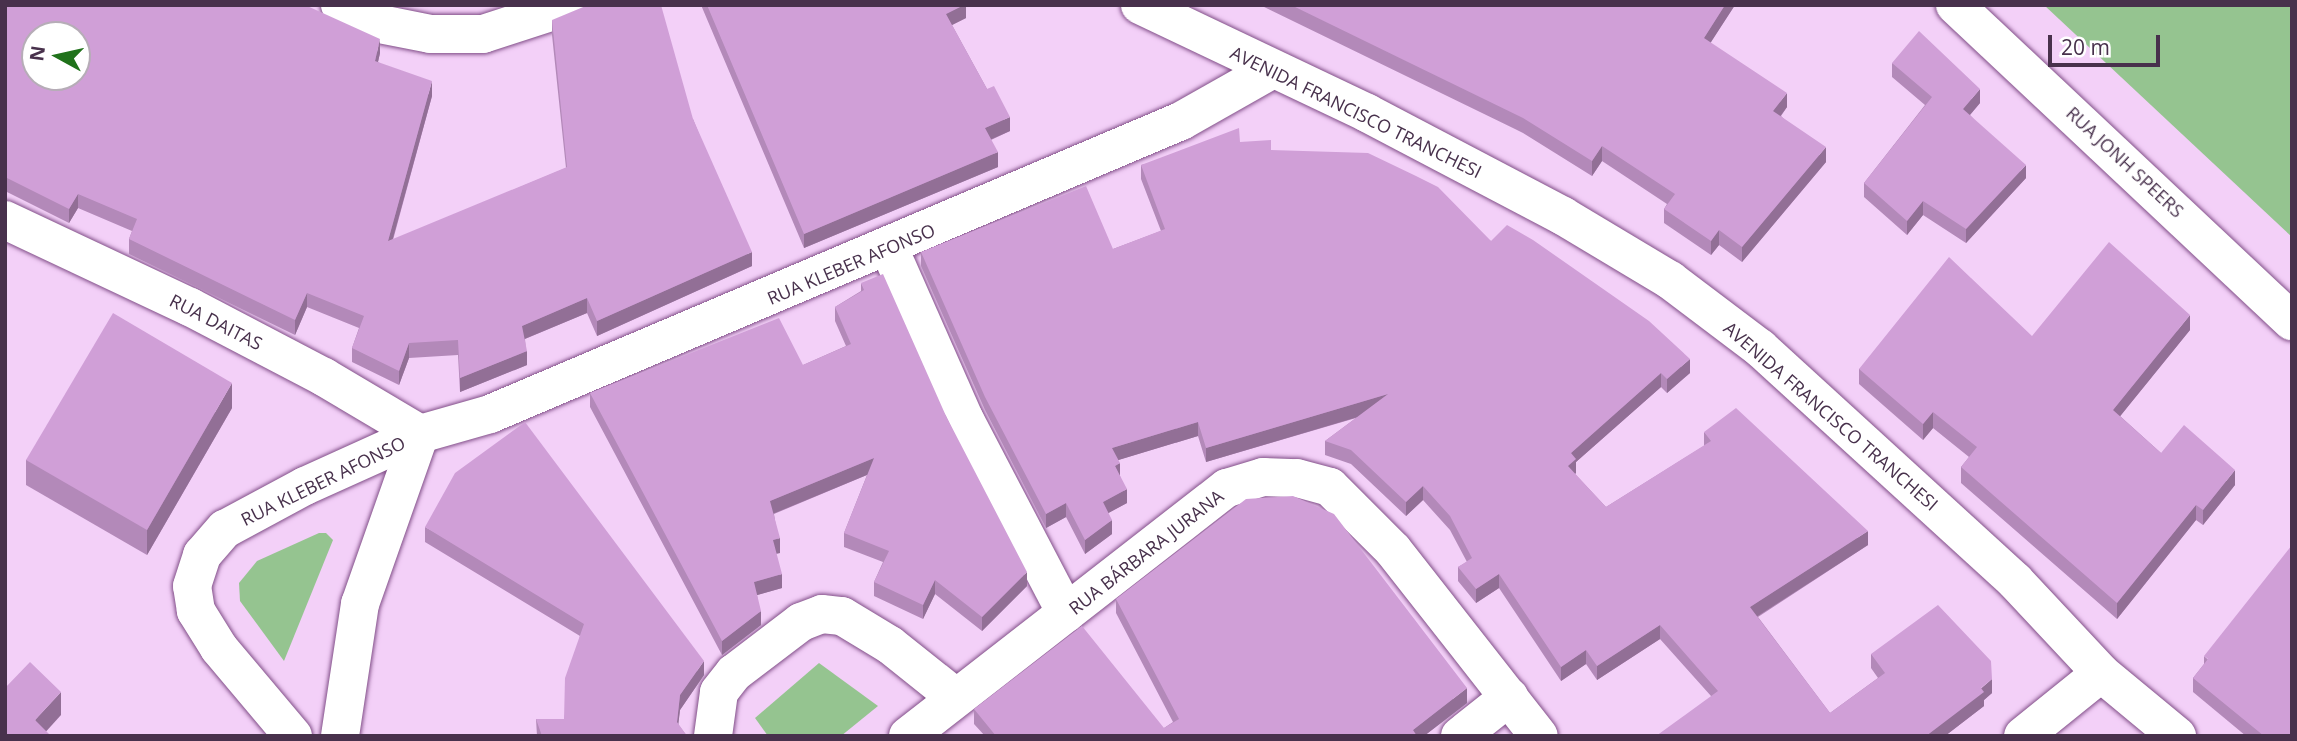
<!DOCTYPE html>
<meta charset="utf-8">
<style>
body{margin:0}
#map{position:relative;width:2297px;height:741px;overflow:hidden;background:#f3d0f8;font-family:"Open Sans",sans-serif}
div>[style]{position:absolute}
.green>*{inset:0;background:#95c490}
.roads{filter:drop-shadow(0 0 2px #814e88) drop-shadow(0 0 2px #814e88)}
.minor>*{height:38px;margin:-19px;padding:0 19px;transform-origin:19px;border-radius:19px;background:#fff}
.secondary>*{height:38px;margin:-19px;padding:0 19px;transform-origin:19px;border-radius:19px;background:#fff}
.wall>*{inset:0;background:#b389b9}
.shaded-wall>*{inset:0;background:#926f96}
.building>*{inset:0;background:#d09fd7}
span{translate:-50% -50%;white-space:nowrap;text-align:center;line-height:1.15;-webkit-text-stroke:5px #fff;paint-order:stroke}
.street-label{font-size:18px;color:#48314c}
.frame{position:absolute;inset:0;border:7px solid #48314c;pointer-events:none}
.north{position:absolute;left:21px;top:21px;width:70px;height:70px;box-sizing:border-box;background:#fff;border:2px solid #b6adb7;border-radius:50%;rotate:278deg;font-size:19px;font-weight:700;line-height:28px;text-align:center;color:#48314c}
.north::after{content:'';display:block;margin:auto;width:24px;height:32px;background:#20721b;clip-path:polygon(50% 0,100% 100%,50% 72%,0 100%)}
.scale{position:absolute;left:2048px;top:35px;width:112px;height:32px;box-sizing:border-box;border:4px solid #48314c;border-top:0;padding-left:9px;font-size:21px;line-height:24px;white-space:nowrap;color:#48314c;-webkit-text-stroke:5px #fff;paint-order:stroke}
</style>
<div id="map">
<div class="green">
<i style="clip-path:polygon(2044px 5px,2292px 5px,2292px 237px)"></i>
<i style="clip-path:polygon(319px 533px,326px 533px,333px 540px,284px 661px,240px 601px,239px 583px,257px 561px)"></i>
<i style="clip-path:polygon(819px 663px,878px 706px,841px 736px,768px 736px,755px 718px)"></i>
</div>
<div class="roads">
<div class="minor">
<i style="left:340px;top:5px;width:44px;rotate:25.4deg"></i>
<i style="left:380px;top:24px;width:51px;rotate:11.3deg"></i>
<i style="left:430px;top:34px;width:53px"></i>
<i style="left:483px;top:34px;width:94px;rotate:-18deg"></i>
<i style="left:1140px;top:5px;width:251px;rotate:25.4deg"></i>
<i style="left:1367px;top:113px;width:221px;rotate:27.7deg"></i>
<i style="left:1563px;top:216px;width:125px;rotate:30.9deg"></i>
<i style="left:1670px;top:280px;width:113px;rotate:37.1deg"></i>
<i style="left:1760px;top:348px;width:345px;rotate:42.4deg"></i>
<i style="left:2015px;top:581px;width:126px;rotate:46.9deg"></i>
<i style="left:2101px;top:673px;width:99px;rotate:39.7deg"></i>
<i style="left:5px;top:220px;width:204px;rotate:25.2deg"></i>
<i style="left:190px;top:307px;width:151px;rotate:27.6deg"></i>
<i style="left:324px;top:377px;width:112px;rotate:30.7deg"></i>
<i style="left:889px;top:248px;width:188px;rotate:66.2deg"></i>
<i style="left:965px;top:420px;width:218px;rotate:62.4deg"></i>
<i style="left:293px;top:736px;width:115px;rotate:-130.1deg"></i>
<i style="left:219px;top:648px;width:44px;rotate:-121.9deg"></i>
<i style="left:196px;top:611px;width:25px;rotate:-99deg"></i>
<i style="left:192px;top:586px;width:33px;rotate:-72deg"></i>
<i style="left:202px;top:555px;width:35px;rotate:-49deg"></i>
<i style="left:225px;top:529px;width:91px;rotate:-28.3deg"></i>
<i style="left:305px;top:486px;width:126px;rotate:-24.3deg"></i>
<i style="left:420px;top:434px;width:73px;rotate:-15.9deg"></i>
<i style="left:490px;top:414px;width:751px;rotate:-22.98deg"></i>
<i style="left:1181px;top:121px;width:103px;rotate:-29.5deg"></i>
<i style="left:340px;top:736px;width:134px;rotate:-81.4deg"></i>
<i style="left:360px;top:604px;width:180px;rotate:-70.6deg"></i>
<i style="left:713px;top:736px;width:44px;rotate:-82.2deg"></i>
<i style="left:719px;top:692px;width:24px;rotate:-52deg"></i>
<i style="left:734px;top:673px;width:84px;rotate:-37.3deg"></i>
<i style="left:801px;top:622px;width:22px;rotate:-21deg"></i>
<i style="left:822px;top:614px;width:20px;rotate:6deg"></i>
<i style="left:842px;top:616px;width:56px;rotate:31.1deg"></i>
<i style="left:890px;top:645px;width:82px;rotate:38.6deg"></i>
<i style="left:908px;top:736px;width:404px;rotate:-37.9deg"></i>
<i style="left:1227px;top:488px;width:38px;rotate:-17deg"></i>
<i style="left:1263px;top:477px;width:34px;rotate:2deg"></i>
<i style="left:1297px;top:478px;width:34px;rotate:15deg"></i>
<i style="left:1330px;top:487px;width:89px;rotate:45deg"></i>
<i style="left:1393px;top:550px;width:236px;rotate:51.9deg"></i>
<i style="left:1460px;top:736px;width:63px;rotate:-38.5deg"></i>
<i style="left:2023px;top:736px;width:100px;rotate:-38.9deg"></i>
</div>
<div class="secondary">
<i style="left:1955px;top:5px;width:462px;rotate:43.2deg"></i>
</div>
</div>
<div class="wall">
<i style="clip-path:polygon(5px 5px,380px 53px,378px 62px,432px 96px,393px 240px,566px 168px,552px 35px,552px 20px,693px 119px,752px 266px,597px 336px,587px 313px,525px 339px,527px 365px,460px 392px,458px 355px,409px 358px,399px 385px,352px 362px,352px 348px,359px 328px,307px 307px,295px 335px,129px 254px,129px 239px,132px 231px,78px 208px,69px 223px,5px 191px)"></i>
<i style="clip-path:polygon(701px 5px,966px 5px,966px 18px,952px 25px,1010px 131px,991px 140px,998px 167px,804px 248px)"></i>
<i style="clip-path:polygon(1260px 5px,1735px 5px,1710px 43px,1787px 107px,1781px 116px,1826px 162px,1742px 262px,1719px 245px,1711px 255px,1664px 223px,1664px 209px,1667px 204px,1602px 161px,1592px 176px,1523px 133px)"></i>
<i style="clip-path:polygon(1892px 63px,1980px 103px,1970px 115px,2026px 178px,1966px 243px,1923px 215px,1907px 235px,1864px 197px,1864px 183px,1925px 105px,1892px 77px)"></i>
<i style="clip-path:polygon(1240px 142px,1271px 150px,1491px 241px,1690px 373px,1667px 393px,1661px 387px,1576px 462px,1576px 473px,1575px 474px,1606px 507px,1704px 446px,1704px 432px,1868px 545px,1758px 617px,1830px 713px,1878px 678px,1871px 668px,1871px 654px,1992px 693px,1984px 700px,1984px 706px,1945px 736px,1711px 696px,1660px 639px,1597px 680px,1586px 664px,1561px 681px,1499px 588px,1476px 603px,1458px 581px,1458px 567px,1467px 562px,1450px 530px,1423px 500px,1406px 516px,1351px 464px,1325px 455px,1325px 441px,1356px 418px,1206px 462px,1198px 436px,1118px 460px,1120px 476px,1127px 503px,1108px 513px,1112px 534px,1085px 554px,1066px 517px,1046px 528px,985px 410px,921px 266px,921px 252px,1113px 249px,1161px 231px,1141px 179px,1141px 165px)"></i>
<i style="clip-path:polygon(861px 283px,946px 416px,1027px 586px,982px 631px,935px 594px,923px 619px,874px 596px,874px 582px,883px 562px,844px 547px,844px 533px,867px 475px,774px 514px,780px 553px,776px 554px,782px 588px,757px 595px,761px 625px,722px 655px,590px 407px,590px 393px,803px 365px,846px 346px,835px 321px,835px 307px,861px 291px)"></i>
<i style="clip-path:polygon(2190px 330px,2120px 416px,2161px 453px,2235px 485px,2203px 525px,2196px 520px,2117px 619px,1961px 483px,1961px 467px,1969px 457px,1933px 428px,1923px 440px,1859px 384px,1859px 369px,2032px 336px)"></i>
<i style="clip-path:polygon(232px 408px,147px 555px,26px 485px,26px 460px)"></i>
<i style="clip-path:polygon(425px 527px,704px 675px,680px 710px,678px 724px,687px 736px,537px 736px,536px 719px,564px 719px,580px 636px,425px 542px)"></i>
<i style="clip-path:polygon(1116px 599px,1467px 703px,1424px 736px,985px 736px,974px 724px,974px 709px,1164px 728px,1173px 722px,1116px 613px)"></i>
<i style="clip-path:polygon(2204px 656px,2292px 736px,2246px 736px,2193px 692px,2193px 678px,2204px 664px)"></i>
</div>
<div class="shaded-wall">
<i style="clip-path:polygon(964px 5px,966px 5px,966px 18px,946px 28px,946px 14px)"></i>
<i style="clip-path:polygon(1725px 5px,1735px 5px,1704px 53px,1704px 38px)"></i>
<i style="clip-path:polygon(380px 39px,380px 53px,375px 75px,375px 61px)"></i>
<i style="clip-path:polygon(432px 81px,432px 96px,388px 256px,388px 241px)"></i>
<i style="clip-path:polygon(1980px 89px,1980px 103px,1963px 123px,1963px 109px)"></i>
<i style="clip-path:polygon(1787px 93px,1787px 107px,1773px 126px,1773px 111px)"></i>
<i style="clip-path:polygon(1010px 117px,1010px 131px,985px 142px,985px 128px)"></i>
<i style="clip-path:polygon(1602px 146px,1602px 161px,1592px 176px,1592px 161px)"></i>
<i style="clip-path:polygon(1826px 147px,1826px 162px,1742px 262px,1742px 247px)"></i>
<i style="clip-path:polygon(998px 152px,998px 167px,804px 248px,804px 234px)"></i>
<i style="clip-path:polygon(2026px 165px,2026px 178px,1966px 243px,1966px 229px)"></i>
<i style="clip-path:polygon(78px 194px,78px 208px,69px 223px,69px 209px)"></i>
<i style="clip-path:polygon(1923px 201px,1923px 215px,1907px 235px,1907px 221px)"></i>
<i style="clip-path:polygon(1719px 230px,1719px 245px,1711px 255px,1711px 241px)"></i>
<i style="clip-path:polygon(752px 252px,752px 266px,597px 336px,597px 321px)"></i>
<i style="clip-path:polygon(307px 293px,307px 307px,295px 335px,295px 320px)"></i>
<i style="clip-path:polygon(587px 298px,587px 313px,522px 340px,522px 326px)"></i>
<i style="clip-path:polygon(2190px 315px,2190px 330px,2113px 425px,2113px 410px)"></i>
<i style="clip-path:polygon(409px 343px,409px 358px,399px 385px,399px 371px)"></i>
<i style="clip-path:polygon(527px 351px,527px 365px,460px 392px,460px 378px)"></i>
<i style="clip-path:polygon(1690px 359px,1690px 373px,1667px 393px,1667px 379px)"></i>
<i style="clip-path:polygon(1661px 373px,1661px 387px,1576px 462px,1576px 473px,1568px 480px,1568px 466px,1571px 453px)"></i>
<i style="clip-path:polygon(232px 383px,232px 408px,147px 555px,147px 530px)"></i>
<i style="clip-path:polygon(1388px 394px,1388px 408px,1206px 462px,1206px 448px)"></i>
<i style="clip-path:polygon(1933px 412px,1933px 428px,1923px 440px,1923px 424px)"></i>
<i style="clip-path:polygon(1198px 422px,1198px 436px,1112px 462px,1112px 448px)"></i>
<i style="clip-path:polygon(874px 458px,874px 472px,770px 515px,770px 501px)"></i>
<i style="clip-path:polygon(1120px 463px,1120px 477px,1115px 466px)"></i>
<i style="clip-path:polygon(2235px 470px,2235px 485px,2203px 525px,2203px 510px)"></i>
<i style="clip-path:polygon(1423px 486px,1423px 500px,1406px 516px,1406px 502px)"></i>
<i style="clip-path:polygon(1127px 489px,1127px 503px,1103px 516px,1103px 502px)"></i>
<i style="clip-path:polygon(1066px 503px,1066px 517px,1046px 528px,1046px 514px)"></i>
<i style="clip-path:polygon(2196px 505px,2196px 520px,2117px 619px,2117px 603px)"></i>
<i style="clip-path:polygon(1112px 520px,1112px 534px,1085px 554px,1085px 540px)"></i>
<i style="clip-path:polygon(1868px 531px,1868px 545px,1750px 621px,1750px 607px)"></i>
<i style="clip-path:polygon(780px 538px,780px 553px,773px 554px,773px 540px)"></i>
<i style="clip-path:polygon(1027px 572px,1027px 586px,982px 631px,982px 617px)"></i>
<i style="clip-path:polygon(782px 574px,782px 588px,754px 596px,754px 582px)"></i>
<i style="clip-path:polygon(1499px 574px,1499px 588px,1476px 603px,1476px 589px)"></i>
<i style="clip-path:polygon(935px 580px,935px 594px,923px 619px,923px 605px)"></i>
<i style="clip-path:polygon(761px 611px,761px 625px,722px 655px,722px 641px)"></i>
<i style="clip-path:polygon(1660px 625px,1660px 639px,1597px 680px,1597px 666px)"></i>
<i style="clip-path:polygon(1586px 650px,1586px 664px,1561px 681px,1561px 667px)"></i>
<i style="clip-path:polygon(704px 661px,704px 675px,680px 710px,677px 736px,677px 722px,680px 695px)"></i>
<i style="clip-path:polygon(1992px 679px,1992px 693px,1984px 700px,1984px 706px,1945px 736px,1926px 736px)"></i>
<i style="clip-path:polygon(1467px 688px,1467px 703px,1424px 736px,1413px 736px,1413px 730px)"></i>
<i style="clip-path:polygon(61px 692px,61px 715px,42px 736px,35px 720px)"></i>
</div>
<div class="building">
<i style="clip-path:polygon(evenodd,5px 5px,305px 5px,380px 39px,375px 61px,432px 81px,388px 241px,567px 167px,552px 20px,588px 5px,661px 5px,693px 119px,752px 252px,597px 321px,587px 298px,522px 326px,527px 351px,460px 378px,458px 340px,409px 343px,399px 371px,352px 348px,364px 316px,307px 293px,295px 320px,129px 239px,137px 219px,78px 194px,69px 209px,5px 177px,5px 5px,35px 35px,77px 35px,77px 77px,35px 77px,35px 35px)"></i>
<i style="clip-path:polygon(707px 5px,964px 5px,946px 14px,987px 89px,994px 86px,1010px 117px,985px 128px,998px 152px,804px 234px)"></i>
<i style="clip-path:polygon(1291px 5px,1725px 5px,1704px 38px,1787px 93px,1773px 111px,1826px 147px,1742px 247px,1719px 230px,1711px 241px,1664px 209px,1675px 194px,1602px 146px,1592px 161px,1523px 118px)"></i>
<i style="clip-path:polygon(1919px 31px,1980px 89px,1963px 109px,2026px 165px,1966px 229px,1923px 201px,1907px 221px,1864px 183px,1932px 97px,1892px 63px)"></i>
<i style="clip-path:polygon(1239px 128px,1240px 142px,1271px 140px,1271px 150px,1368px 153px,1416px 176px,1438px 187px,1491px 241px,1507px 225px,1533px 240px,1649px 321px,1690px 359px,1667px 379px,1661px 373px,1571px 453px,1576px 459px,1568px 466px,1606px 507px,1711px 441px,1704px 432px,1736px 408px,1868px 531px,1750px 607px,1830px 713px,1885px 673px,1871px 654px,1938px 605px,1991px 661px,1992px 679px,1981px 688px,1984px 692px,1926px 736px,1656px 736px,1718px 691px,1660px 625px,1597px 666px,1586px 650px,1561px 667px,1499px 574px,1476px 589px,1458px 567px,1472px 558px,1450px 516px,1423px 486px,1406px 502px,1351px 450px,1325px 441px,1388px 394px,1206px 448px,1198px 422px,1112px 448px,1120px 463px,1115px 466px,1127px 489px,1103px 502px,1112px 520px,1085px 540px,1066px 503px,1046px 514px,985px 397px,921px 252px,1086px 186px,1113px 249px,1165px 229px,1141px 165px)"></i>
<i style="clip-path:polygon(2109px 242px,2190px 315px,2113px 410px,2161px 453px,2184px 425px,2235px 470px,2203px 510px,2196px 505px,2117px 603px,1961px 467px,1977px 447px,1933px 412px,1923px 424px,1859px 369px,1949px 257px,2032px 336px)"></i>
<i style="clip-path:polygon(883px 274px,946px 416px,1027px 572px,982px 617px,935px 580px,923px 605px,874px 582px,889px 551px,844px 533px,874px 458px,770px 501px,780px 538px,773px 540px,782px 574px,754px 582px,761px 611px,722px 641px,590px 393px,779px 318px,803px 365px,851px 344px,835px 307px,864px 290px,861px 283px)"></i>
<i style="clip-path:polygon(113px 313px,232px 383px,147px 530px,26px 460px)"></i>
<i style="clip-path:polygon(525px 422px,704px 661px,680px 695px,677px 722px,687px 736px,542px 736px,536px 719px,564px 719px,565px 678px,584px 624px,425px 527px,455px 473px)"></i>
<i style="clip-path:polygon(1293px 496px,1334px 514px,1467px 688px,1413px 730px,1417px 736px,996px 736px,974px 709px,1082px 626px,1164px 728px,1179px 719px,1116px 599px,1246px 499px)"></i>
<i style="clip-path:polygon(2292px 545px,2292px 736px,2264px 736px,2193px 678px,2208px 659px,2204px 656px)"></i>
<i style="clip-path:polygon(30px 662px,61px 692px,35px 720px,51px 736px,5px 736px,5px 688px)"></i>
</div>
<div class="street-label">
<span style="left:1356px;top:112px;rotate:26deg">AVENIDA FRANCISCO TRANCHESI</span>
<span style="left:2125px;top:162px;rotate:43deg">RUA JONH SPEERS</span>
<span style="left:851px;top:264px;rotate:-23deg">RUA KLEBER AFONSO</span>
<span style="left:216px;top:322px;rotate:27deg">RUA DAITAS</span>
<span style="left:1831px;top:416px;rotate:41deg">AVENIDA FRANCISCO TRANCHESI</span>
<span style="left:323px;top:481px;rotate:-26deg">RUA KLEBER AFONSO</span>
<span style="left:1146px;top:552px;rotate:-38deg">RUA BÁRBARA JURANA</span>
</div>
<div class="frame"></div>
<div class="north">N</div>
<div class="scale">20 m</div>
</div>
